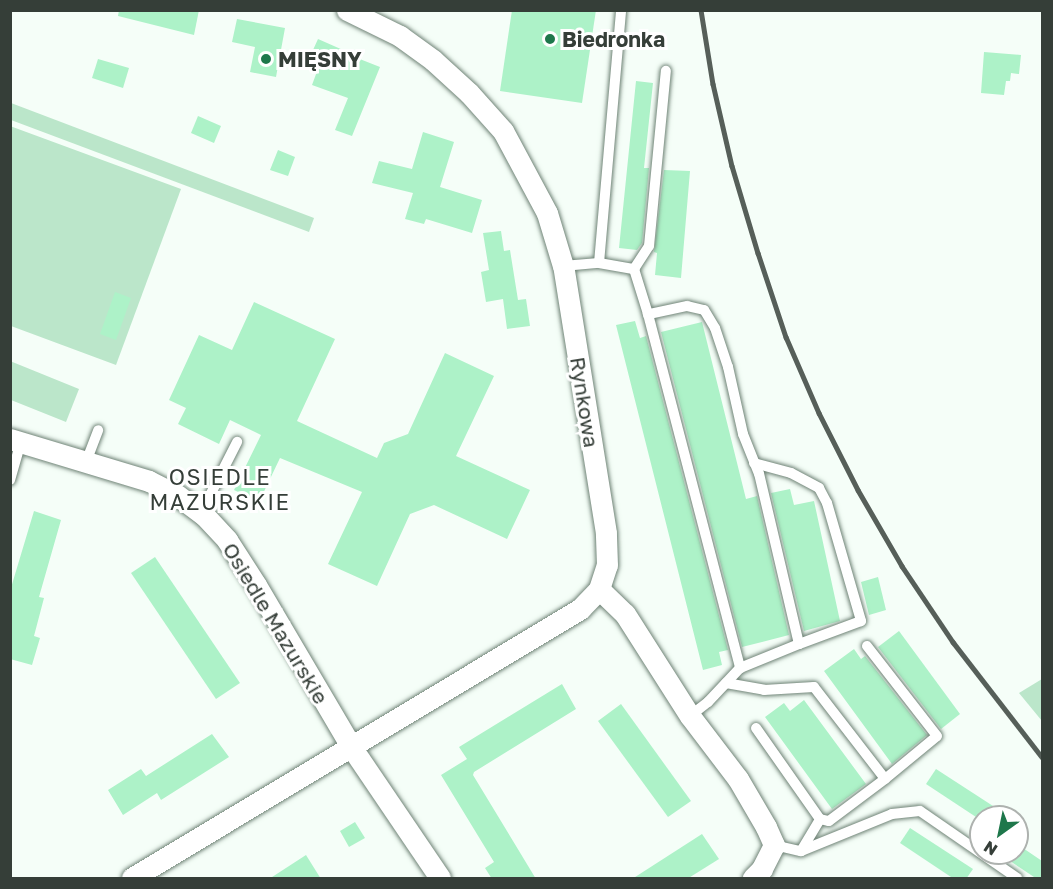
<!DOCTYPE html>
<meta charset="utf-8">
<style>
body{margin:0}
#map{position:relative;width:1053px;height:889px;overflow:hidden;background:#f5fef8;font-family:"Golos Text",sans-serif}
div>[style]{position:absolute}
.green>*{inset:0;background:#bbe6ca}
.building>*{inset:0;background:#adf2c8}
.roads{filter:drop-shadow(0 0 2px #6f8376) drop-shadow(0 0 2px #6f8376)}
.service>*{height:10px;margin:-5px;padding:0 5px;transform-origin:5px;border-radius:5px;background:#fff}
.minor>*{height:21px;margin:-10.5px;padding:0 10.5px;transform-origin:10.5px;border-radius:10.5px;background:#fff}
.rail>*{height:4.5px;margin:-2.25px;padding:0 2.25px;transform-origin:2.25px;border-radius:2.25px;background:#565f59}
.dots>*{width:16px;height:16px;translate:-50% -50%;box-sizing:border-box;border:3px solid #fff;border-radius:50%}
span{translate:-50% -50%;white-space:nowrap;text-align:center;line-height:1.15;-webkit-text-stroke:6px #fff;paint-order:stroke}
.poi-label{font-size:21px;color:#353e38;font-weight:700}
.left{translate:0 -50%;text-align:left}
.street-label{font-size:21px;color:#353e38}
.neighbourhood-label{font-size:22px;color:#353e38;letter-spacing:1.5px}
.frame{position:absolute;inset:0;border:12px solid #353e38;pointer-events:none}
.north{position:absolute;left:969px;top:805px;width:60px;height:60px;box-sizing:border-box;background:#fff;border:2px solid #aeb2af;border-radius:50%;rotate:213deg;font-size:16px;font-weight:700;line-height:24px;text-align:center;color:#353e38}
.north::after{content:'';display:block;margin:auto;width:21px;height:27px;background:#1e774b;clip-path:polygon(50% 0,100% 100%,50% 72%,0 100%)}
</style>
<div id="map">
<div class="green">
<i style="clip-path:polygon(11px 103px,314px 218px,309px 232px,11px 120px)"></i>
<i style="clip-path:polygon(10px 126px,181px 189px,116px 365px,11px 326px)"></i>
<i style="clip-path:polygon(10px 361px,79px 389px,66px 422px,11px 400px)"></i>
<i style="clip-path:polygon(1042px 679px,1042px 721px,1019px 693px)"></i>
</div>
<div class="building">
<i style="clip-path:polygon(119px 10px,199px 10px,194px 35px,118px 16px)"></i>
<i style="clip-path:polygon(512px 10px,596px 10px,582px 103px,500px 91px)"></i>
<i style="clip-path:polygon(237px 19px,285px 28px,276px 77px,250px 72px,255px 47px,232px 42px)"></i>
<i style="clip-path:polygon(318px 39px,343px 50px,342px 52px,380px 67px,352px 136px,335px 130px,348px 98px,312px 85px,319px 66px,308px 61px)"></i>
<i style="clip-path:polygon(984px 52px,1021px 55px,1019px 74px,1011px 73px,1010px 81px,1006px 81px,1004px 95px,981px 93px)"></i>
<i style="clip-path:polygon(98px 59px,129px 68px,123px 88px,92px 78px)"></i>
<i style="clip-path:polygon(636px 81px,653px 83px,644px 168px,649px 168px,642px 243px,637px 250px,619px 248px)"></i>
<i style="clip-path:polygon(198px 116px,221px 126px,214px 143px,191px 133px)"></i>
<i style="clip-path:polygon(423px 132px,454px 142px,440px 187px,482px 200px,472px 233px,426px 219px,424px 224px,405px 219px,413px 193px,372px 183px,379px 161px,412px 169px)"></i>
<i style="clip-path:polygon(278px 150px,295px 157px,288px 176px,270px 170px)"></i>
<i style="clip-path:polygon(664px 170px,690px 171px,681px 278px,655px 275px,657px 253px,654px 252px)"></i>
<i style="clip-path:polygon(501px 231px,504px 251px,510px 250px,518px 300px,526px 299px,530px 326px,507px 329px,503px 299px,486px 302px,481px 272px,489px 270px,483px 233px)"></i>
<i style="clip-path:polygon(115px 292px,131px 298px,116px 340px,100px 334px)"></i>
<i style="clip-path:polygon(254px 302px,335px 339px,297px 421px,377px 458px,384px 443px,408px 434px,445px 353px,494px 376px,456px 456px,530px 490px,507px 539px,434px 505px,410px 514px,377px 586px,328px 564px,362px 492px,280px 458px,259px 502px,234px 490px,261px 435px,230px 420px,219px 444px,178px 424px,186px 408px,169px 400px,199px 335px,232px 350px)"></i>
<i style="clip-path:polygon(635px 321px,640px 338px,646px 336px,728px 650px,719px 652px,722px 665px,703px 670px,616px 325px)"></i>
<i style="clip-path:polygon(702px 322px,746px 499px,757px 496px,789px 635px,742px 647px,661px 332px)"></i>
<i style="clip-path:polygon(790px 489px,794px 505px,814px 501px,840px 621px,804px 631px,771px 493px)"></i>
<i style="clip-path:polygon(34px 511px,61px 520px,39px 597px,44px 598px,34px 636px,40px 638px,32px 665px,10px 659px,10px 591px)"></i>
<i style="clip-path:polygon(155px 557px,240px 683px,216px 699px,131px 573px)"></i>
<i style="clip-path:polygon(878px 577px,886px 610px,869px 615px,861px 582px)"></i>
<i style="clip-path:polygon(899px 631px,960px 714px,941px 729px,878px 647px)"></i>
<i style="clip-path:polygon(854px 649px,861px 659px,865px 656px,927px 735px,892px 764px,824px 671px)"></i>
<i style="clip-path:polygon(562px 684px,576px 709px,474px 772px,473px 775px,536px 879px,492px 879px,485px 868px,494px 862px,441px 775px,467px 759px,459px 747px)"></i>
<i style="clip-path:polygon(804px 700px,866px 784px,832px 809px,765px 717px,784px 703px,790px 711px)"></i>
<i style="clip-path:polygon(621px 704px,691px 801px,668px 817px,598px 721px)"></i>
<i style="clip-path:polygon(212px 734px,229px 757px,161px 800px,157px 793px,123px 815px,108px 790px,141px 769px,146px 776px)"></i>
<i style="clip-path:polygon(936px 769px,1010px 817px,976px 817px,926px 784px)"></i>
<i style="clip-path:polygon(355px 822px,365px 838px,349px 847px,340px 831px)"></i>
<i style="clip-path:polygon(910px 828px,973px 869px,966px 879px,954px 879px,900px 843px)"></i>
<i style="clip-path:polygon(702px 834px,719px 859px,687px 879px,632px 879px)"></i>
<i style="clip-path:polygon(1017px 844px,1042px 861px,1042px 879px,1037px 879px,998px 853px,1017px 853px)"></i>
<i style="clip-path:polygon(306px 855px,321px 879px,269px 879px)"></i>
</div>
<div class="roads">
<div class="service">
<i style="left:599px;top:263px;width:254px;rotate:-85deg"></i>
<i style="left:563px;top:266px;width:36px;rotate:-5deg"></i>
<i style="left:599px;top:263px;width:36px;rotate:10deg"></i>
<i style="left:634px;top:269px;width:27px;rotate:-57deg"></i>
<i style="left:649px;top:246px;width:176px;rotate:-84.5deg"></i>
<i style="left:634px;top:269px;width:47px;rotate:72.7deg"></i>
<i style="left:648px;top:314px;width:366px;rotate:75.4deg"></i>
<i style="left:740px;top:668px;width:64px;rotate:-22.1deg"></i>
<i style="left:799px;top:644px;width:175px;rotate:-103.2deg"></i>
<i style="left:759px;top:474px;width:43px;rotate:-111.8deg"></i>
<i style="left:743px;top:434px;width:69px;rotate:-102.6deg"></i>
<i style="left:728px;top:367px;width:41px;rotate:-108.4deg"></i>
<i style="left:715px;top:328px;width:21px;rotate:-121deg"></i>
<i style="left:704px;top:310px;width:17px;rotate:-167deg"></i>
<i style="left:687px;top:306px;width:40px;rotate:168deg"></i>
<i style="left:86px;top:462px;width:34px;rotate:-69deg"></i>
<i style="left:754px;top:463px;width:38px;rotate:15deg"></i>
<i style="left:791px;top:473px;width:32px;rotate:28deg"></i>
<i style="left:819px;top:488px;width:17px;rotate:62deg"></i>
<i style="left:827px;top:503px;width:123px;rotate:73.9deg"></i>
<i style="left:861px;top:621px;width:66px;rotate:159.6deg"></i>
<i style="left:10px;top:480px;width:40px;rotate:-74deg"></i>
<i style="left:201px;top:513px;width:80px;rotate:-63.1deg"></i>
<i style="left:726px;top:683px;width:39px;rotate:10deg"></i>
<i style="left:764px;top:690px;width:50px;rotate:-3.4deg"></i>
<i style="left:814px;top:687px;width:116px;rotate:52.3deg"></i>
<i style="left:885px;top:779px;width:67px;rotate:-39.6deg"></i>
<i style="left:937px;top:736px;width:114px;rotate:-127.9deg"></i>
<i style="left:690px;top:716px;width:23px;rotate:-38deg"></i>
<i style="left:708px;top:702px;width:47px;rotate:-46.7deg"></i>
<i style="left:756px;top:728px;width:111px;rotate:54.9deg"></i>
<i style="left:820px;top:819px;width:9px;rotate:13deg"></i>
<i style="left:829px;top:821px;width:70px;rotate:-36.9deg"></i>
<i style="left:774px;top:845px;width:28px;rotate:13deg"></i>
<i style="left:801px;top:851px;width:37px;rotate:-59deg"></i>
<i style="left:801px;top:851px;width:98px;rotate:-22.1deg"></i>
<i style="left:892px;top:814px;width:28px;rotate:-6deg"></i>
<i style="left:920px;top:811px;width:118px;rotate:34.6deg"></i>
</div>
<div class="minor">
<i style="left:10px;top:439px;width:145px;rotate:16.8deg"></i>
<i style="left:149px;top:481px;width:31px;rotate:27deg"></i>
<i style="left:177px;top:495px;width:34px;rotate:37deg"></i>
<i style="left:204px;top:515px;width:34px;rotate:47deg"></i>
<i style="left:227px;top:540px;width:54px;rotate:57.2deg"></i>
<i style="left:256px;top:585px;width:189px;rotate:59.5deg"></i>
<i style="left:352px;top:748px;width:157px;rotate:55.9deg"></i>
<i style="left:599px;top:589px;width:36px;rotate:44deg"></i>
<i style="left:625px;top:614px;width:121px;rotate:57.5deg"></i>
<i style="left:690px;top:716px;width:79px;rotate:52.7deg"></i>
<i style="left:738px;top:779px;width:56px;rotate:59.7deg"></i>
<i style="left:766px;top:827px;width:20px;rotate:66deg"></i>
<i style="left:774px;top:845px;width:27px;rotate:117deg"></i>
<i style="left:762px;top:869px;width:13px;rotate:135deg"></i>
<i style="left:132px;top:878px;width:523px;rotate:-30.98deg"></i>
<i style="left:580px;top:609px;width:28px;rotate:-46deg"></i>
<i style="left:599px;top:589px;width:25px;rotate:-72deg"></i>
<i style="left:607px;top:565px;width:32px;rotate:-92deg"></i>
<i style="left:606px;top:533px;width:270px;rotate:-99.1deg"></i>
<i style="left:563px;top:266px;width:55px;rotate:-106.8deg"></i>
<i style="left:547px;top:213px;width:93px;rotate:-118.2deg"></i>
<i style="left:503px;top:131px;width:51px;rotate:-131.8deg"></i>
<i style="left:469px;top:93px;width:49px;rotate:-137.5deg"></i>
<i style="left:433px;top:60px;width:41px;rotate:-144deg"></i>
<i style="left:400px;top:36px;width:59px;rotate:-153.9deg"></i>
</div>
</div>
<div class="rail">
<i style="left:701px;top:10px;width:75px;rotate:80.8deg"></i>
<i style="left:713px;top:84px;width:84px;rotate:77deg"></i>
<i style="left:732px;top:166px;width:91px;rotate:73.4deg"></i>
<i style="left:758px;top:253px;width:89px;rotate:71.6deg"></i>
<i style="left:786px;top:337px;width:83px;rotate:66.5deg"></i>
<i style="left:819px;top:413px;width:86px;rotate:63.1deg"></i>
<i style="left:858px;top:490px;width:88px;rotate:59.9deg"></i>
<i style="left:902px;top:566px;width:92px;rotate:56.1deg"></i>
<i style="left:953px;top:642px;width:145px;rotate:52.3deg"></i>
</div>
<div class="dots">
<i style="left:550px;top:39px;background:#1e774b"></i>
<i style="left:266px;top:59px;background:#1e774b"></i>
</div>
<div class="poi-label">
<span class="left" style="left:562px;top:39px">Biedronka</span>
<span class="left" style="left:278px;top:59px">MIĘSNY</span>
</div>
<div class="street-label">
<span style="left:585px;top:402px;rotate:81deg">Rynkowa</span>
<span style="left:276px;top:623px;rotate:59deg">Osiedle Mazurskie</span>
</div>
<div class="neighbourhood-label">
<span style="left:220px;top:489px">OSIEDLE<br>MAZURSKIE</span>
</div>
<div class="frame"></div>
<div class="north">N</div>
</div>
